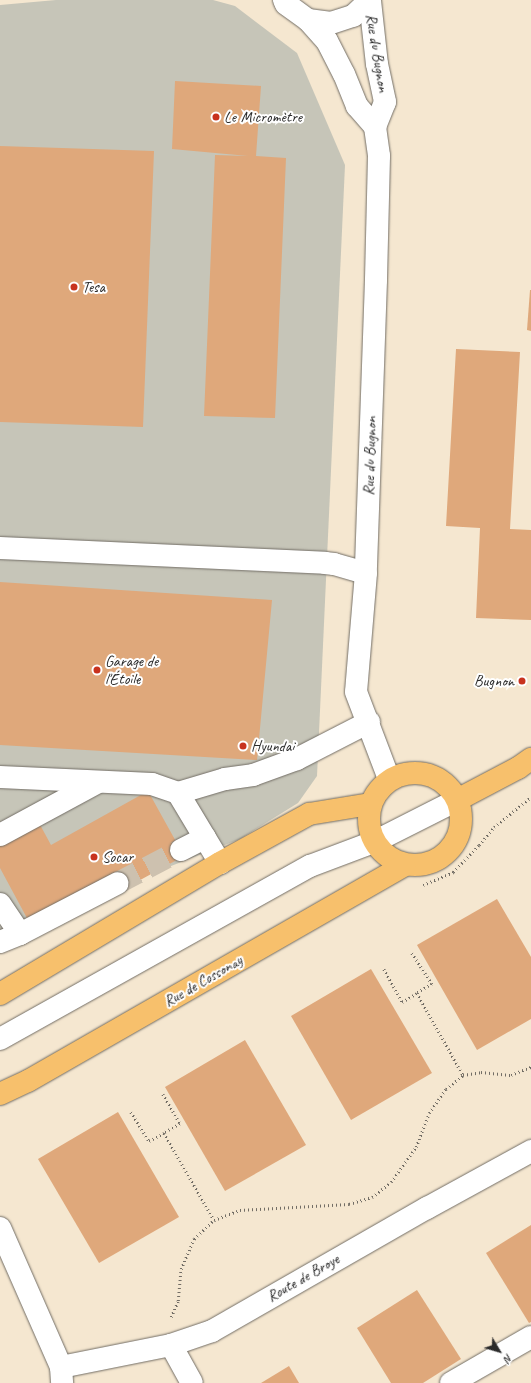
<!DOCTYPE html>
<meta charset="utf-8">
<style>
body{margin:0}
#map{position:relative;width:531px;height:1383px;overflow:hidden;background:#f5e7d0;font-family:Caveat,sans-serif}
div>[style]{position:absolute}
.industrial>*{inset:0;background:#c6c5b8}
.building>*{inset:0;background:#dfa87b}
.minor-tunnel>*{height:22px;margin-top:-11px;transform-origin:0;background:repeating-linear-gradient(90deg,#cdc1af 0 22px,transparent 0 33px)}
.path>*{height:2.5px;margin-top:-1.25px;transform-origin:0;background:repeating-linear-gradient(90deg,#726d65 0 1px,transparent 0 4px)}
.roads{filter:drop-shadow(0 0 1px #726d65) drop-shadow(0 0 1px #726d65)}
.minor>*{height:22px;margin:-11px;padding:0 11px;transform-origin:11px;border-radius:11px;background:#fff}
.major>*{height:22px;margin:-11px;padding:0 11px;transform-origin:11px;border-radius:11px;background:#f7c06c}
.major>.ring{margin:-11px;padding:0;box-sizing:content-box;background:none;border:22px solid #f7c06c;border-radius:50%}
.dots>*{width:11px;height:11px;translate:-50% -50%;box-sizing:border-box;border:2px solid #fff;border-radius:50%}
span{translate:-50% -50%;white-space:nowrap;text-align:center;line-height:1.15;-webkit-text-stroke:4px #fff;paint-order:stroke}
.street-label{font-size:16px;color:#2b2b2b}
.poi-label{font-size:16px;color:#2b2b2b}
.left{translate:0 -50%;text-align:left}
.right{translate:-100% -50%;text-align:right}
.north{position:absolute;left:479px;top:1331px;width:40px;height:40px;-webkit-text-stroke:3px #fff;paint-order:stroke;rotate:128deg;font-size:11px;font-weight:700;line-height:16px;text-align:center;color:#2b2b2b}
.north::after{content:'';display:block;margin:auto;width:14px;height:18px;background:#2b2b2b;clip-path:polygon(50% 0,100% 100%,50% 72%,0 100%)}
</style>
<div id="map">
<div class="industrial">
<i style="clip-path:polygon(56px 0,213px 0,235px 6px,297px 53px,345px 165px,317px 776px,298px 803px,240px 839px,0 933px,0 5px)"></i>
</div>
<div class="building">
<i style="clip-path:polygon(175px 81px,261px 86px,256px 156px,286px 158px,275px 418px,204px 416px,215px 155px,248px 156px,172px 149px)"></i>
<i style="clip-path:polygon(0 146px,154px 151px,143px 427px,0 422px)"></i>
<i style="clip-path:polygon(530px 290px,531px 290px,531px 331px,527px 330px)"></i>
<i style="clip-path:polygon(456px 349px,520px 352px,510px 529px,531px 530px,531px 620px,476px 618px,480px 528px,446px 526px)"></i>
<i style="clip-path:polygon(0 582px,272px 600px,257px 760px,0 745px)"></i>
<i style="clip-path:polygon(148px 791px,184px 856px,122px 890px,113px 873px,28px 920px,0 868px,0 843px,38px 821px,51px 845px)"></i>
<i style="clip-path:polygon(497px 899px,531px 957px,531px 1019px,477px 1050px,417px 945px)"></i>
<i style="clip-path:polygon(371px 969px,432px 1073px,351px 1120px,291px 1016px)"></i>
<i style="clip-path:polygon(245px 1040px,306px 1145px,225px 1191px,165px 1087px)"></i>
<i style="clip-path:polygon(118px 1112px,179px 1217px,99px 1263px,38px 1159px)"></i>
<i style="clip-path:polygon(531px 1225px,531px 1322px,529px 1323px,486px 1253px)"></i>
<i style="clip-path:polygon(417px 1290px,461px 1359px,423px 1383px,391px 1383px,357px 1328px)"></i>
<i style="clip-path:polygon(289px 1366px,299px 1383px,261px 1383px)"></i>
</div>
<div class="minor-tunnel">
<i style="left:118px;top:883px;width:71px;rotate:-27.6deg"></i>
</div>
<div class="path">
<i style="left:423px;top:885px;width:33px;rotate:-23deg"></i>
<i style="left:453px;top:872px;width:37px;rotate:-46deg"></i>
<i style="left:479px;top:845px;width:23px;rotate:-50deg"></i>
<i style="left:494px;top:827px;width:48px;rotate:-39deg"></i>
<i style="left:412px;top:953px;width:37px;rotate:57deg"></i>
<i style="left:432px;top:984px;width:17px;rotate:149deg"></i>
<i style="left:417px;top:993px;width:94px;rotate:60.7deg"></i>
<i style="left:384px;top:969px;width:38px;rotate:61deg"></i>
<i style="left:402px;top:1002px;width:17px;rotate:-31deg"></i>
<i style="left:163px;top:1094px;width:34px;rotate:60deg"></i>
<i style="left:180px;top:1124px;width:18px;rotate:151deg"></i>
<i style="left:164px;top:1133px;width:100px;rotate:60.1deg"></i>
<i style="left:131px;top:1112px;width:34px;rotate:58deg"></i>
<i style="left:149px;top:1141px;width:17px;rotate:-28deg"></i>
<i style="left:171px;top:1317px;width:17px;rotate:-66deg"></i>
<i style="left:178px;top:1301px;width:32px;rotate:-85deg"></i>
<i style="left:181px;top:1269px;width:33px;rotate:-67deg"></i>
<i style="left:194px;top:1239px;width:28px;rotate:-44deg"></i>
<i style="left:214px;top:1220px;width:28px;rotate:-21deg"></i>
<i style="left:240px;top:1210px;width:109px;rotate:-3.2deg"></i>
<i style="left:349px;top:1204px;width:24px;rotate:-17deg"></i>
<i style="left:372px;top:1197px;width:24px;rotate:-38deg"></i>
<i style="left:391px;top:1182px;width:43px;rotate:-54.5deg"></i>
<i style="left:416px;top:1147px;width:36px;rotate:-69deg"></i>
<i style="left:429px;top:1113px;width:29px;rotate:-55deg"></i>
<i style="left:446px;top:1089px;width:22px;rotate:-39deg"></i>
<i style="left:463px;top:1075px;width:18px;rotate:-9deg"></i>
<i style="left:481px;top:1072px;width:30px;rotate:6deg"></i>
<i style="left:511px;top:1075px;width:22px;rotate:-22deg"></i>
</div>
<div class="roads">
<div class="minor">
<i style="left:284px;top:0;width:4px;rotate:63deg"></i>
<i style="left:286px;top:4px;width:27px;rotate:36deg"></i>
<i style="left:308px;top:20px;width:23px;rotate:7deg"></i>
<i style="left:331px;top:23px;width:23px;rotate:-18deg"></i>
<i style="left:353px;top:16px;width:23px;rotate:-43deg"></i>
<i style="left:370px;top:1px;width:63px;rotate:83.7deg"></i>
<i style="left:377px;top:64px;width:39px;rotate:78deg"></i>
<i style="left:385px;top:102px;width:27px;rotate:112deg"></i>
<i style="left:375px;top:127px;width:29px;rotate:82deg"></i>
<i style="left:379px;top:156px;width:124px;rotate:91.4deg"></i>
<i style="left:376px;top:280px;width:293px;rotate:92deg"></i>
<i style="left:366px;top:573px;width:119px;rotate:94.8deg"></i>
<i style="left:356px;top:692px;width:93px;rotate:69.2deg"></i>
<i style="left:308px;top:20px;width:28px;rotate:48deg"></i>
<i style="left:327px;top:41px;width:37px;rotate:63deg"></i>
<i style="left:344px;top:74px;width:35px;rotate:68deg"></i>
<i style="left:357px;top:106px;width:28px;rotate:49deg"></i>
<i style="left:0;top:548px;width:325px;rotate:2.6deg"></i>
<i style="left:325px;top:563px;width:9px;rotate:6deg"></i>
<i style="left:334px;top:564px;width:33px;rotate:16deg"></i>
<i style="left:0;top:777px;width:152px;rotate:2.6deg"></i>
<i style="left:152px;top:784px;width:28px;rotate:19deg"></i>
<i style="left:178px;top:793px;width:82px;rotate:59deg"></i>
<i style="left:178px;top:793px;width:49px;rotate:-16.6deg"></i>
<i style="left:225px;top:779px;width:28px;rotate:-8deg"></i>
<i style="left:253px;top:775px;width:47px;rotate:-20deg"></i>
<i style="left:297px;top:759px;width:81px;rotate:-27.2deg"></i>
<i style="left:0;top:835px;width:111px;rotate:-28.4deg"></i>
<i style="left:181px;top:850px;width:27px;rotate:-27deg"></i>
<i style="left:0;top:904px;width:36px;rotate:56deg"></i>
<i style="left:0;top:942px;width:22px;rotate:-22deg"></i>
<i style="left:20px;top:934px;width:110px;rotate:-27.5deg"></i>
<i style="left:0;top:1039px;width:355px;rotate:-29.2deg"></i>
<i style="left:310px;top:866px;width:68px;rotate:-20.6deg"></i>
<i style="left:374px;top:842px;width:95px;rotate:-26.8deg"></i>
<i style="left:0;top:1228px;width:152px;rotate:66.3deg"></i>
<i style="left:61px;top:1367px;width:16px;rotate:86deg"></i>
<i style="left:171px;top:1345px;width:43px;rotate:61.1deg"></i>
<i style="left:61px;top:1367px;width:112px;rotate:-11.3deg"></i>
<i style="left:171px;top:1345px;width:43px;rotate:-18.9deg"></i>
<i style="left:212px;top:1331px;width:248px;rotate:-29.8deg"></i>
<i style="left:427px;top:1208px;width:119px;rotate:-28.7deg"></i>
<i style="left:451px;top:1383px;width:92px;rotate:-29.9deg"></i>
</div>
<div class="major">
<i class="ring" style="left:369px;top:773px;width:70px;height:70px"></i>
<i style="left:459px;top:799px;width:67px;rotate:-27.7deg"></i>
<i style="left:518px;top:768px;width:16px;rotate:-35deg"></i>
<i style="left:0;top:994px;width:256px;rotate:-30.8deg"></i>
<i style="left:220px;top:863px;width:102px;rotate:-28.8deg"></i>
<i style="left:309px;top:814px;width:62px;rotate:-9.3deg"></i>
<i style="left:0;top:1094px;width:31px;rotate:-25deg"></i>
<i style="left:28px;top:1081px;width:434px;rotate:-29.8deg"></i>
</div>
</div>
<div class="dots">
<i style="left:216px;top:117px;background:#c8321e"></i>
<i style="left:74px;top:287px;background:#c8321e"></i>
<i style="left:97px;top:670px;background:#c8321e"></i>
<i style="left:522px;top:681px;background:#c8321e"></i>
<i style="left:243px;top:746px;background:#c8321e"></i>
<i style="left:94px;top:857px;background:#c8321e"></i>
</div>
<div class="street-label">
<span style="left:377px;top:53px;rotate:81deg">Rue du Bugnon</span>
<span style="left:370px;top:456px;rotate:-88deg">Rue du Bugnon</span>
<span style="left:203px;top:981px;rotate:-30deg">Rue de Cossonay</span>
<span style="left:303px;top:1278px;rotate:-30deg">Route de Broye</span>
</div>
<div class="poi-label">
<span class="left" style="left:224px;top:117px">Le Micromètre</span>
<span class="left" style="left:82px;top:287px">Tesa</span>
<span class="left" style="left:105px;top:670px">Garage de<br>l'Étoile</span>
<span class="right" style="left:514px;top:681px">Bugnon</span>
<span class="left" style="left:251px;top:746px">Hyundai</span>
<span class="left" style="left:102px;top:857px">Socar</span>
</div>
<div class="north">N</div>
</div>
